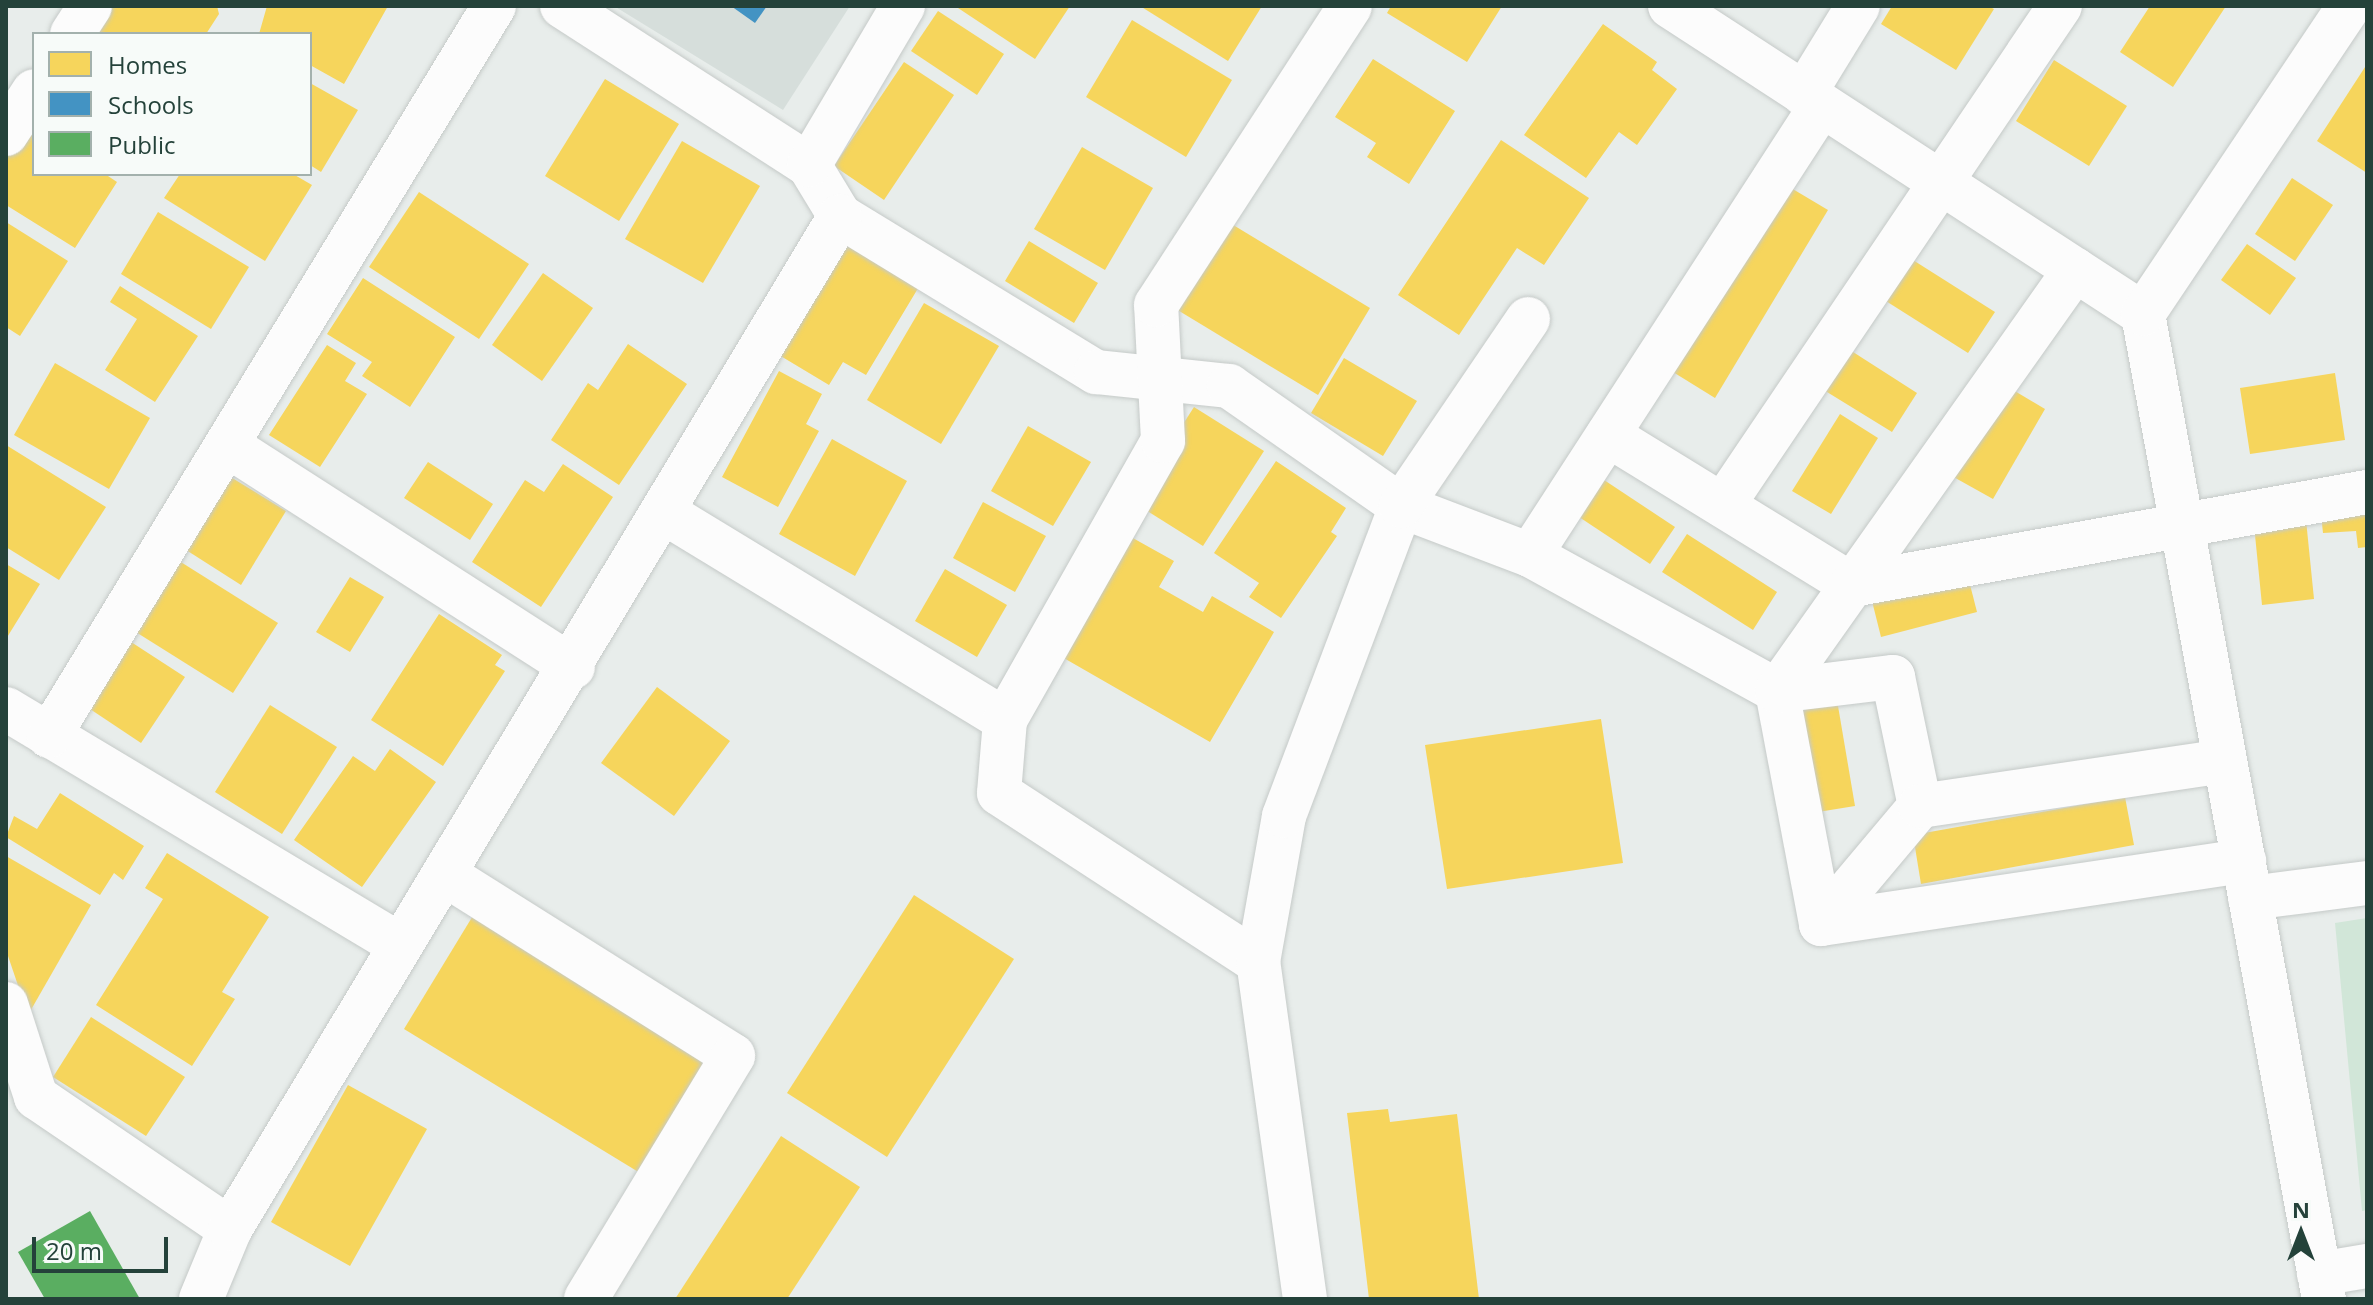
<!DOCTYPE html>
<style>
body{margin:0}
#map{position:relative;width:2373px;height:1305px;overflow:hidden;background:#e8edeb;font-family:"Open Sans",sans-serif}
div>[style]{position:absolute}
.built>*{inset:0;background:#d6dedb}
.green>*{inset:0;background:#d1e6d8}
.homes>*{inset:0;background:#f6d55c}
.schools>*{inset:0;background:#4393c3}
.public>*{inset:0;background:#5aae61}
.roads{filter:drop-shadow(0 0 2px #c5cac8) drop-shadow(0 0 2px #c5cac8)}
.minor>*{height:44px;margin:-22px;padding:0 22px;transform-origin:22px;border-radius:22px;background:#fcfcfc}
.tertiary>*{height:44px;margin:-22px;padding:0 22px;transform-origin:22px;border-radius:22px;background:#fcfcfc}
span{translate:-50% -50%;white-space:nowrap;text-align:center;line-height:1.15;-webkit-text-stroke:8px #f7fbf9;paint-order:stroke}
.frame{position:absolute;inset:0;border:8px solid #24423a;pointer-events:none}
.legend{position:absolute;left:32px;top:32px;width:280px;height:144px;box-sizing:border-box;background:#f7fbf9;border:2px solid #a3b1ad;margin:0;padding:10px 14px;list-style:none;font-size:24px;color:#24423a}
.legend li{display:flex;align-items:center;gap:16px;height:40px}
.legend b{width:40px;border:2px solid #a3b1ad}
.north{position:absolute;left:2261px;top:1193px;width:80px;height:80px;-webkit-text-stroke:6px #f7fbf9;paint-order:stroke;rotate:0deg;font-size:22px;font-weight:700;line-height:32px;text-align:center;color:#24423a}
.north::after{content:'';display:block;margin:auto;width:28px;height:36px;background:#24423a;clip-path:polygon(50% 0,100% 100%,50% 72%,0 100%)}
.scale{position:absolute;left:32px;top:1237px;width:136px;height:36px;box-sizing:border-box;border:4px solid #24423a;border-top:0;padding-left:10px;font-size:24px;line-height:28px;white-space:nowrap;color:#24423a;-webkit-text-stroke:6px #f7fbf9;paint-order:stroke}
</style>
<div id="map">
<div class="built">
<i style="clip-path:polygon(614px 6px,850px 6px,783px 110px)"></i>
</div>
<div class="green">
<i style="clip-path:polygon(2367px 918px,2367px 1210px,2362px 1211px,2335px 923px)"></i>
</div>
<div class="homes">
<i style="clip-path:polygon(99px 6px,217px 6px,219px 14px,206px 34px,98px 34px)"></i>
<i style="clip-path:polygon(267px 6px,388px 6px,344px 84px,310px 65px,310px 34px,259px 34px)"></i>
<i style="clip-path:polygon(955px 6px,1070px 6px,1035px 59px)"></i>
<i style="clip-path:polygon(1140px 6px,1262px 6px,1228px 61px)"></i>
<i style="clip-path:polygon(1391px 6px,1502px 6px,1467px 62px,1387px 13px)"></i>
<i style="clip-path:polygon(1892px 6px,1988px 6px,1994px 9px,1956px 70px,1881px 24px)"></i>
<i style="clip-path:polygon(2150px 6px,2226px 6px,2173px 87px,2120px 52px)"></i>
<i style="clip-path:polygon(938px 11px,1004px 54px,977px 95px,911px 51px)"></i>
<i style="clip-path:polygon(1132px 20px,1232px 80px,1186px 157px,1086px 97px)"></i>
<i style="clip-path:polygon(1603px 24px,1657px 62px,1652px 70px,1677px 89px,1637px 145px,1619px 132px,1586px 178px,1524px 135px)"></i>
<i style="clip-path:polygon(1373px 59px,1455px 111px,1409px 184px,1367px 157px,1376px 143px,1335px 117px)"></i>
<i style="clip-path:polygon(2054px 60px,2127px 106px,2089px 166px,2016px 121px)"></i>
<i style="clip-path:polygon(904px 62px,954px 95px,884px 200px,834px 166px)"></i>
<i style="clip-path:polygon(2367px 64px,2367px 173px,2317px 141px)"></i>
<i style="clip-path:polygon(605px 79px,679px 124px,619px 221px,545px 176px)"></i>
<i style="clip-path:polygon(310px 83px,358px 110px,321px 172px,310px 165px)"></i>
<i style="clip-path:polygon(34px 130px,34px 174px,105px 174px,117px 182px,75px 248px,6px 205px,6px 146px)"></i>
<i style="clip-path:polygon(1501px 140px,1589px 198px,1544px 265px,1517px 248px,1459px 335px,1398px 295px)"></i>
<i style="clip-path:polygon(682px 141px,760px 186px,703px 283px,625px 239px)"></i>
<i style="clip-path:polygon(1082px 147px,1153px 188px,1105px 270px,1034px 229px)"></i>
<i style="clip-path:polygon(180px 174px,293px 174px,312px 185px,265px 261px,164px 198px)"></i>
<i style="clip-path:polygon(2292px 178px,2333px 205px,2295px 261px,2255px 234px)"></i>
<i style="clip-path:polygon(1786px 185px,1828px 210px,1715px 398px,1673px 372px)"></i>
<i style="clip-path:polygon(419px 192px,529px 264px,479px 339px,369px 267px)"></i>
<i style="clip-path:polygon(158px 212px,249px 267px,211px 329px,121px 274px)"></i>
<i style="clip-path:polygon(1220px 217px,1370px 308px,1318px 395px,1166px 303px)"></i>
<i style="clip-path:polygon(6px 222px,68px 261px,20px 336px,6px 327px)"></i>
<i style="clip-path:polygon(838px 236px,920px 285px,866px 375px,843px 362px,829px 385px,769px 349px)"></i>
<i style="clip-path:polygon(1029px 241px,1098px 283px,1074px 323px,1005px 281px)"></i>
<i style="clip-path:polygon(2247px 244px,2296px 278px,2270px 315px,2221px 280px)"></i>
<i style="clip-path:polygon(1905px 255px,1995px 312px,1968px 353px,1878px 296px)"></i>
<i style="clip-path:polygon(543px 273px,593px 308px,542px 381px,492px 345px)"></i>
<i style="clip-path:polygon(363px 278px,455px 337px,410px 407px,362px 376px,372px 362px,327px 334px)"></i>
<i style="clip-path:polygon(120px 286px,198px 336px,155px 402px,105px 370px,137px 319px,110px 302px)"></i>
<i style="clip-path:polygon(924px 303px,999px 346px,941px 444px,867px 400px)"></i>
<i style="clip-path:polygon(1839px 343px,1917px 393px,1892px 432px,1814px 384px)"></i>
<i style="clip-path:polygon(628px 344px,687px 384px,619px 485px,551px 440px,588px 383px,598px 390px)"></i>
<i style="clip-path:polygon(327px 345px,356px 363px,345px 381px,367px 394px,320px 467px,269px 435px)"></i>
<i style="clip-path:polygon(1344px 358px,1417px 401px,1383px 456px,1311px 413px)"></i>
<i style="clip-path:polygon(55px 363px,150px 418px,109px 489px,14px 435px)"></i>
<i style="clip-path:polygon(779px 371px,822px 394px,806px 424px,819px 431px,778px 507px,722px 477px)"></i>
<i style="clip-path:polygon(2335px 373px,2345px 440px,2250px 454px,2240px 388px)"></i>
<i style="clip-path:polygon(2003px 384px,2045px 409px,1993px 499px,1950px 475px)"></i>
<i style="clip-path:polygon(1194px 407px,1264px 451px,1203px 546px,1133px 502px)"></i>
<i style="clip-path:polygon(1840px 414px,1878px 438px,1831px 514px,1792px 491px)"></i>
<i style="clip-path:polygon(1028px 426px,1091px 462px,1053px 526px,991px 491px)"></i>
<i style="clip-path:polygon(832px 439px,907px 481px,855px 576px,779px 534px)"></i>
<i style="clip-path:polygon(6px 445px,106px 507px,59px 580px,6px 547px)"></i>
<i style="clip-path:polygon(1276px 461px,1346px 508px,1331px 532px,1337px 536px,1281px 618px,1249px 597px,1259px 583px,1214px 553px)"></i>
<i style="clip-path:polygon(428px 462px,493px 504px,470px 540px,404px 498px)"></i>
<i style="clip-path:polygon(563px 464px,613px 497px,541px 607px,472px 562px,525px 480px,544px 492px)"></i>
<i style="clip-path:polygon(1595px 474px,1675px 527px,1650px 564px,1570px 511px)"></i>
<i style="clip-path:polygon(229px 476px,286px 511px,241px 585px,183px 548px)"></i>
<i style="clip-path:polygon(2367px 500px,2367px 547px,2358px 548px,2356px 531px,2323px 533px,2320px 504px)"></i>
<i style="clip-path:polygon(983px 502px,1046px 536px,1015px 592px,953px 558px)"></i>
<i style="clip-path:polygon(2305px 510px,2314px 599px,2262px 605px,2253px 515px)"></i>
<i style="clip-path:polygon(1687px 534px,1777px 592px,1753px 630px,1662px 572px)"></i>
<i style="clip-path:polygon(1131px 537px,1174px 561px,1159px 587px,1203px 612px,1212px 596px,1274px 632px,1210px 742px,1062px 657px)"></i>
<i style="clip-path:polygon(176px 559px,278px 623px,233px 693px,131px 629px)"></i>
<i style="clip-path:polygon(6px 564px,40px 584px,6px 639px)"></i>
<i style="clip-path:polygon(1965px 565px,1977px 612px,1881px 637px,1869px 589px)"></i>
<i style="clip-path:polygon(945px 569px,1007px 605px,977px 657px,915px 621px)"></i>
<i style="clip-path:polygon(350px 577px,384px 597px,350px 652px,316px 632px)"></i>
<i style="clip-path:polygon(439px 614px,502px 655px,495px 665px,505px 671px,443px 766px,371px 720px)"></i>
<i style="clip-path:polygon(128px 640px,185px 677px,141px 743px,84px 705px)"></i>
<i style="clip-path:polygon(657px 687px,730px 741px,674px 816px,601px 763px)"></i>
<i style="clip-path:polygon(1837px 700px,1855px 806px,1818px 812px,1800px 706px)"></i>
<i style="clip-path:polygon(270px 705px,337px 747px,282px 834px,215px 792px)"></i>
<i style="clip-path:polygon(1601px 719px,1623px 863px,1447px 889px,1425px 745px)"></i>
<i style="clip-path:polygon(390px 749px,436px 782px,362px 887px,294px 840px,353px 756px,375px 771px)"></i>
<i style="clip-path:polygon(60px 793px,144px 846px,123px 880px,114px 873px,100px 895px,6px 837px,14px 816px,37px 829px)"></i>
<i style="clip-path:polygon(2125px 797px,2134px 845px,1921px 884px,1913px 835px)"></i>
<i style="clip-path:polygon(167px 853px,269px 917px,222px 992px,235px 999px,192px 1066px,96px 1005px,163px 899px,145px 888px)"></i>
<i style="clip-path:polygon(6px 856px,91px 905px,28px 1015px,6px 950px)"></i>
<i style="clip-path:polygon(914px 895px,1014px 959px,887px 1157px,787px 1093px)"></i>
<i style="clip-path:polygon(474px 914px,715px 1060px,645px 1176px,404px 1029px)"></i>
<i style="clip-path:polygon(91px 1017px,185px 1077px,146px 1136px,53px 1077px)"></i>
<i style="clip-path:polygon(348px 1085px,427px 1129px,350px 1266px,271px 1222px)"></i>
<i style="clip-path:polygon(1388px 1109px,1390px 1122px,1457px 1114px,1479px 1299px,1369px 1299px,1347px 1113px)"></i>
<i style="clip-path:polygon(781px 1136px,860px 1187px,787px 1299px,675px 1299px)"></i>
</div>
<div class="schools">
<i style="clip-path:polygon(731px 6px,767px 6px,755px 23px)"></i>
</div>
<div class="public">
<i style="clip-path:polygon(90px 1211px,140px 1299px,45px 1299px,18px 1252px)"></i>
</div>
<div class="roads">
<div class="minor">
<i style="left:562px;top:6px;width:294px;rotate:32.8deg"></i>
<i style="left:809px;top:165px;width:60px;rotate:58.7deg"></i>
<i style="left:840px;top:216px;width:300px;rotate:31.4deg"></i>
<i style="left:1096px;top:372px;width:134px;rotate:6deg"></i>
<i style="left:1229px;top:386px;width:210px;rotate:34.9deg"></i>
<i style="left:1401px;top:506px;width:138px;rotate:20.8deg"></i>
<i style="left:1530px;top:555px;width:282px;rotate:28.8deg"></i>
<i style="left:1777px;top:691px;width:237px;rotate:79.3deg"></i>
<i style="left:1821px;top:924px;width:428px;rotate:-8.5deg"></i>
<i style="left:72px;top:34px;width:33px;rotate:-57deg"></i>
<i style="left:1804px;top:94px;width:103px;rotate:-58.5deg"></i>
<i style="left:6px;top:134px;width:51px;rotate:-56.9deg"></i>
<i style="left:809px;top:165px;width:185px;rotate:-59.4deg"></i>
<i style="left:1608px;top:435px;width:286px;rotate:31.6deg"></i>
<i style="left:1852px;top:585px;width:523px;rotate:-10.24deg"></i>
<i style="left:227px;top:445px;width:411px;rotate:32.7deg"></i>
<i style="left:1723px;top:505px;width:602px;rotate:-55.97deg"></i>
<i style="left:665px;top:513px;width:398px;rotate:31.3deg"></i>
<i style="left:1530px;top:555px;width:535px;rotate:-57.05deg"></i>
<i style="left:1777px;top:691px;width:516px;rotate:-54.71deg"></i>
<i style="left:1777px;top:691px;width:117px;rotate:-6.9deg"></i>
<i style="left:1893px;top:677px;width:132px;rotate:78.2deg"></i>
<i style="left:6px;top:709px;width:459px;rotate:30.9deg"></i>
<i style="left:49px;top:736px;width:855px;rotate:-58.63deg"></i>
<i style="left:446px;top:875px;width:339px;rotate:32.2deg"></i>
<i style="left:733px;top:1056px;width:284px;rotate:121.2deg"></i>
<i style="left:2250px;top:898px;width:118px;rotate:-7.3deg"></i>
<i style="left:1821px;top:924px;width:154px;rotate:-50deg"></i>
<i style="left:1920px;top:806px;width:308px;rotate:-8.4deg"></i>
<i style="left:1258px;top:962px;width:309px;rotate:-146.9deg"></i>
<i style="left:999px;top:793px;width:73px;rotate:-85.3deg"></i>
<i style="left:1005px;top:720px;width:321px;rotate:-60.5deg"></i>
<i style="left:1163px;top:441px;width:136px;rotate:-92.9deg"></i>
<i style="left:1156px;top:305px;width:356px;rotate:-57deg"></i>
<i style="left:6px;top:1004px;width:98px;rotate:72.1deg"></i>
<i style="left:36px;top:1097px;width:235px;rotate:34.2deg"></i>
<i style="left:2319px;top:1274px;width:49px;rotate:-9.5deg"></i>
<i style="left:201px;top:1299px;width:76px;rotate:-67.5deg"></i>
<i style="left:230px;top:1229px;width:1182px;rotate:-58.94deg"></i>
<i style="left:1305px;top:1299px;width:340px;rotate:-97.9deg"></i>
<i style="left:1258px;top:962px;width:148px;rotate:-79.9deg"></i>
<i style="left:1284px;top:816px;width:331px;rotate:-69.3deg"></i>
<i style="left:1401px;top:506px;width:226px;rotate:-55.8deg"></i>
</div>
<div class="tertiary">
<i style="left:1670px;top:6px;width:564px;rotate:33.07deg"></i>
<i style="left:2143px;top:314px;width:1001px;rotate:79.59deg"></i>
<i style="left:2143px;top:314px;width:371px;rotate:-56.2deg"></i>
</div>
</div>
<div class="frame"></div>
<ul class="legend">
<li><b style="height:22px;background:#f6d55c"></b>Homes</li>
<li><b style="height:22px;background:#4393c3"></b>Schools</li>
<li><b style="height:22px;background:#5aae61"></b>Public</li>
</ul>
<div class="north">N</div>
<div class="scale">20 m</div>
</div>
